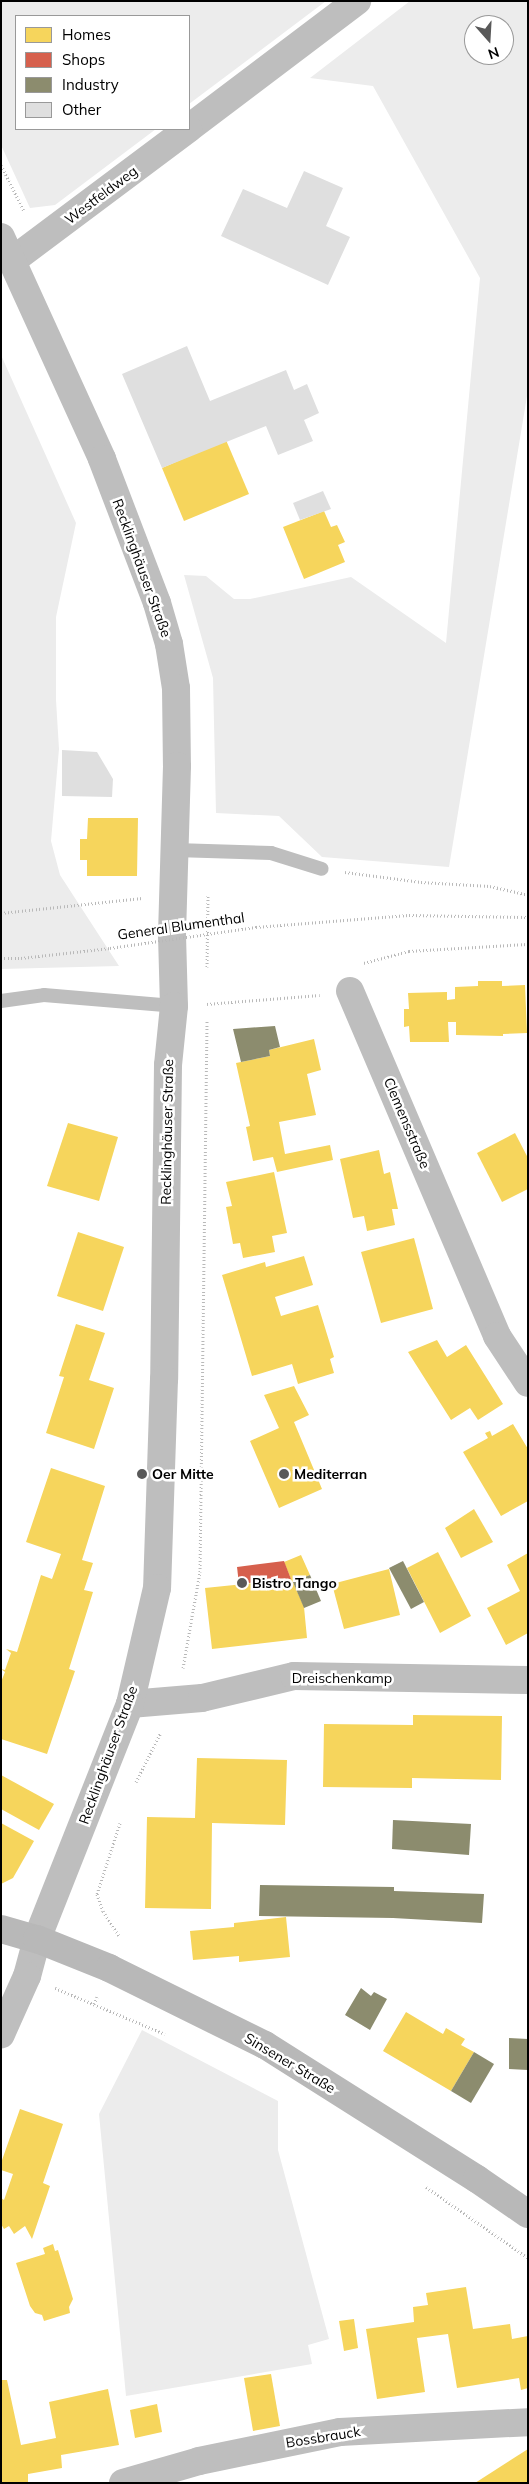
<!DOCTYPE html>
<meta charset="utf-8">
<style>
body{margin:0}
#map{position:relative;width:529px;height:2484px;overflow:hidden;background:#fff;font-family:Mulish,sans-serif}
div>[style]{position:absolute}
.green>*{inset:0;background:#ececec}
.homes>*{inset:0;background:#f6d55c}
.shops>*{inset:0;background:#d6604d}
.industry>*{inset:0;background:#8c8c6e}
.building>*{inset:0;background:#dfdfdf}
.path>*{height:3px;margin-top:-1.5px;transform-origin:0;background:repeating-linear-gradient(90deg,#b9b9b9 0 1px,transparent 0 3.5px)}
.service>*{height:14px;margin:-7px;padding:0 7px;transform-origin:7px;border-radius:7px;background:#bebebe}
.minor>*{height:28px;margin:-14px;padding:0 14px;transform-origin:14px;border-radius:14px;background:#bebebe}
.tertiary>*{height:28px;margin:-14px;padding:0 14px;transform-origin:14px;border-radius:14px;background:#bebebe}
.secondary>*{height:28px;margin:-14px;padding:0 14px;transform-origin:14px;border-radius:14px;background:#b8b8b8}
.path-bridge>*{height:3px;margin-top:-1.5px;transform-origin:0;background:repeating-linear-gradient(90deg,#b9b9b9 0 1px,transparent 0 3.5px)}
.dots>*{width:14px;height:14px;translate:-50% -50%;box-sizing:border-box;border:2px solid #fff;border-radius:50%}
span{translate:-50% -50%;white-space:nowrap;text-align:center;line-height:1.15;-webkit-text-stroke:5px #fff;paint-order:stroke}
.street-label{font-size:14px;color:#000}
.poi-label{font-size:14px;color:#000;font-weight:700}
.left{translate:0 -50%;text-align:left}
.frame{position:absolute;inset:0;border:2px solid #000;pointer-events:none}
.legend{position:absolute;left:15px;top:15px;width:175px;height:115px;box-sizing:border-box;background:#fff;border:1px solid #999;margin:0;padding:6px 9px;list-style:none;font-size:15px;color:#000}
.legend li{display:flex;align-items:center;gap:10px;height:25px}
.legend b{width:25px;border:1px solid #999}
.north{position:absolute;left:464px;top:15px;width:50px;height:50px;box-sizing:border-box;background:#fff;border:1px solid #999;border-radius:50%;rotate:161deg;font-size:14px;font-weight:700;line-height:20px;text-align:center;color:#000}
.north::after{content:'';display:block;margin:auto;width:18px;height:22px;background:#595959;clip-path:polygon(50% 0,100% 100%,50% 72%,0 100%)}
</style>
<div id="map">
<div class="green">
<i style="clip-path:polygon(1px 1px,326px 1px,189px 104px,189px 16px,16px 16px,16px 129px,156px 129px,55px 205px,30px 208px,1px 145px)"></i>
<i style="clip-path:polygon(evenodd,410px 1px,528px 1px,528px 390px,449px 867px,322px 857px,279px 816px,216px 813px,213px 678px,184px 575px,206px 576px,234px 599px,250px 599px,351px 577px,446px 643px,480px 278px,373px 86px,310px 78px,410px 1px,474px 25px,504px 25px,504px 55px,474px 55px,474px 25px)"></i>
<i style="clip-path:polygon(1px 355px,76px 523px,56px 617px,56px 700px,59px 749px,51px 841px,60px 875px,119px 966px,1px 969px)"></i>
<i style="clip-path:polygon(142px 2030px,278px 2101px,278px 2150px,329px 2339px,308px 2345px,312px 2364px,126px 2396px,99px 2114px)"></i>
</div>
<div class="homes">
<i style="clip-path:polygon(226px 440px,249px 494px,184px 521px,162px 468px)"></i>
<i style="clip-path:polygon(324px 511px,331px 527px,337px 525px,345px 542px,338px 545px,345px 562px,304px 579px,283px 527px)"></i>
<i style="clip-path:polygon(88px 818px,138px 818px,137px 876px,87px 876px,87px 860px,80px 860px,80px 839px,87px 839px)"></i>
<i style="clip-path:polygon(478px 981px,502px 981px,502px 986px,525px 985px,527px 1033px,503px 1034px,503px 1036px,456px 1035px,456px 1022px,448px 1022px,449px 1042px,410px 1042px,409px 1026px,404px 1027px,404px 1009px,409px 1009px,408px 993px,447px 992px,447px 1000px,455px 999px,455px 987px,478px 986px)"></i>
<i style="clip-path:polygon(314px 1039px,321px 1070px,307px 1074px,316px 1115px,279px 1122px,285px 1154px,330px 1145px,333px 1160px,277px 1172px,273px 1157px,253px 1161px,246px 1127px,250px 1126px,236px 1063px,270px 1056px,269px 1050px)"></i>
<i style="clip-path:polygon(68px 1123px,118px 1137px,99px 1201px,47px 1186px)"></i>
<i style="clip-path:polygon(515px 1133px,528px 1158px,528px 1189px,502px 1202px,477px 1153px)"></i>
<i style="clip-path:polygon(379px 1150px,384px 1174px,390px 1172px,398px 1209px,392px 1209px,395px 1225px,367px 1231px,364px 1216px,353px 1218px,340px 1159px)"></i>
<i style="clip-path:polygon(274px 1172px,287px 1233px,272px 1236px,275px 1252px,243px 1258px,240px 1243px,233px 1244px,226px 1207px,232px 1206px,226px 1182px)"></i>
<i style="clip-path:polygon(78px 1232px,124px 1247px,103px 1311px,57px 1296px)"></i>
<i style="clip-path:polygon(414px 1238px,433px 1309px,381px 1323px,361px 1252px)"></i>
<i style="clip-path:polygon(304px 1256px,313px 1285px,275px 1297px,281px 1316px,318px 1305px,334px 1357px,330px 1359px,334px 1373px,298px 1384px,292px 1364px,252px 1376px,222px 1275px,265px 1262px,266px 1267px)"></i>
<i style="clip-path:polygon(76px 1324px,105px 1333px,89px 1380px,114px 1388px,94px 1449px,46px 1433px,64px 1377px,59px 1376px)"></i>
<i style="clip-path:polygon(437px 1340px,447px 1357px,466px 1345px,503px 1404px,478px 1420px,470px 1408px,451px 1420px,408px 1352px)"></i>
<i style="clip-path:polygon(294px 1386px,309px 1415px,294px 1422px,322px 1489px,279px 1508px,250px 1441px,279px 1428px,264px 1395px)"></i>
<i style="clip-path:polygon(513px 1424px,528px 1449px,528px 1501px,501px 1516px,463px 1452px,488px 1438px,485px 1433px,490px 1431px,492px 1436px)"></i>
<i style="clip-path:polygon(51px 1468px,105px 1486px,82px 1560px,93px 1563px,84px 1590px,93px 1592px,69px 1669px,75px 1671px,47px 1754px,1px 1739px,1px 1682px,5px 1672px,1px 1669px,5px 1670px,11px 1653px,6px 1649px,17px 1652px,41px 1575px,52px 1579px,61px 1554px,26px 1542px)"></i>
<i style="clip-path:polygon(474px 1509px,493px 1542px,461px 1558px,445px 1528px)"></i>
<i style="clip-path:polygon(438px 1552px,471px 1616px,440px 1633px,407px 1568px)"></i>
<i style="clip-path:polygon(528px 1553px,528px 1633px,506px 1645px,487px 1608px,520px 1591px,507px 1565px)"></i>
<i style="clip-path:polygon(301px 1555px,310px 1575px,293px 1582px,304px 1607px,307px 1638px,212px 1649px,205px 1588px,291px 1579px,284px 1562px)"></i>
<i style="clip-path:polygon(389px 1569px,400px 1615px,344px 1629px,332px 1584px)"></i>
<i style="clip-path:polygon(413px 1715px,502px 1716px,501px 1780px,412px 1778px,412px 1788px,323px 1787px,324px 1724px,413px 1725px)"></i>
<i style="clip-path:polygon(197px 1758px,287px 1760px,285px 1825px,212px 1823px,211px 1909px,145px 1908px,147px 1817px,195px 1818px)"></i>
<i style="clip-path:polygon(1px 1775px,54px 1804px,39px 1830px,1px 1809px)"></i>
<i style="clip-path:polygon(1px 1823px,34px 1841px,13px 1878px,1px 1884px)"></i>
<i style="clip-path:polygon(286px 1917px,290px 1957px,239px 1962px,239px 1956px,193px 1960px,190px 1931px,234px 1927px,234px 1923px)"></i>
<i style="clip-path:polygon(406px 2012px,443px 2034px,446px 2028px,465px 2039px,461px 2045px,474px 2052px,451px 2091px,383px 2051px)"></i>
<i style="clip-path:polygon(20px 2109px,63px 2124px,43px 2183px,50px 2186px,32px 2239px,25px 2226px,14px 2234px,9px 2226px,4px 2229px,1px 2224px,1px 2198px,4px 2200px,13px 2174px,1px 2170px,1px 2163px)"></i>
<i style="clip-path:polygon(53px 2244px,55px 2251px,58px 2250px,73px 2299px,69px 2307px,70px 2313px,44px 2321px,42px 2315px,35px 2313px,30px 2306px,16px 2263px,45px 2254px,43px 2248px)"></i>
<i style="clip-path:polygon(466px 2287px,473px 2329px,510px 2324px,512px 2339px,528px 2336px,528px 2388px,521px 2390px,519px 2378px,457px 2388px,448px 2334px,417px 2338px,425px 2392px,377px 2399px,366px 2329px,414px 2322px,413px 2307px,428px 2305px,426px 2293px)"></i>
<i style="clip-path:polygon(354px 2319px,358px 2348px,344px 2351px,339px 2321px)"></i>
<i style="clip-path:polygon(271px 2374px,280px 2426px,253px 2431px,244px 2378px)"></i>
<i style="clip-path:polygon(1px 2380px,7px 2380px,21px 2445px,56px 2438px,49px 2402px,108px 2389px,119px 2445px,61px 2455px,62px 2468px,28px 2474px,28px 2483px,1px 2483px)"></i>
<i style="clip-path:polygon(157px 2404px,162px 2432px,135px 2438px,130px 2410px)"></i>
<i style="clip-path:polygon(528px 2449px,528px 2483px,475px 2483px)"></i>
</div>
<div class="shops">
<i style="clip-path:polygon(284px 1561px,291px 1579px,239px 1584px,237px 1567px)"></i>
</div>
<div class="industry">
<i style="clip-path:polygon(275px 1026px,280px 1047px,269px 1050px,270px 1056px,241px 1062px,233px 1029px)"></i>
<i style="clip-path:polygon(403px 1561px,424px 1602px,411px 1609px,389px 1568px)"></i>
<i style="clip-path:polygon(310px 1575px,321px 1601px,304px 1608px,293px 1582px)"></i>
<i style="clip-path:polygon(393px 1820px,471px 1824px,469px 1855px,392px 1849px)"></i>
<i style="clip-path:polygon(260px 1885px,394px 1887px,394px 1891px,484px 1894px,482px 1923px,393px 1918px,259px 1916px)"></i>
<i style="clip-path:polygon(361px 1988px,371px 1996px,374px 1992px,387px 1999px,370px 2030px,345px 2015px)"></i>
<i style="clip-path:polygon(509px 2038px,528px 2039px,528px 2070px,509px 2069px)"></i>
<i style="clip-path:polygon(474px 2052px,494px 2064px,471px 2103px,451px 2091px)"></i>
</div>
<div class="building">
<i style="clip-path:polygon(304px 171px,343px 188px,326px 226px,350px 237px,328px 285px,221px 236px,243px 189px,287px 208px)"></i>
<i style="clip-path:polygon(187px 346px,210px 401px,286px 370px,294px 390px,307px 384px,319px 413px,304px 420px,313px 441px,278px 455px,266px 426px,162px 468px,122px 374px)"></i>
<i style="clip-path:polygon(323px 491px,331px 509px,300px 520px,293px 503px)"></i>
<i style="clip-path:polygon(62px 750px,97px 752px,113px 779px,112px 797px,62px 796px)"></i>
</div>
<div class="path">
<i style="left:1px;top:165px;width:51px;rotate:63.4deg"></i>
<i style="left:345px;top:872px;width:77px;rotate:7.5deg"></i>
<i style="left:421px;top:882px;width:69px;rotate:3.3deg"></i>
<i style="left:490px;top:886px;width:39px;rotate:13deg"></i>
<i style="left:1px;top:913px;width:142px;rotate:-6.1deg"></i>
<i style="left:256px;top:927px;width:153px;rotate:-4.5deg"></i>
<i style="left:409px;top:915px;width:119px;rotate:1deg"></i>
<i style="left:1px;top:958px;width:20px"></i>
<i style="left:21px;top:958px;width:90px;rotate:-6.4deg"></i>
<i style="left:364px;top:963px;width:47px;rotate:-14.9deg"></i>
<i style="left:409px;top:951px;width:119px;rotate:-3.4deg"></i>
<i style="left:207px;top:967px;width:72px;rotate:-89.2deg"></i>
<i style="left:207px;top:1004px;width:113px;rotate:-4.6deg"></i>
<i style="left:183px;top:1668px;width:97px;rotate:-80deg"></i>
<i style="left:200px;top:1572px;width:552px;rotate:-89.27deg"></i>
<i style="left:136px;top:1782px;width:54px;rotate:-63.4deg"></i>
<i style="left:120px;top:1823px;width:75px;rotate:107.9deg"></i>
<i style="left:97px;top:1894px;width:18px;rotate:71deg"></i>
<i style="left:103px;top:1911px;width:31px;rotate:57deg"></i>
<i style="left:55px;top:1988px;width:119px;rotate:22.7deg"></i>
<i style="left:94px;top:2004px;width:8px;rotate:-67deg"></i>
<i style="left:426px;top:2187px;width:124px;rotate:34.8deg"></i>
</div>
<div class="service">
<i style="left:175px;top:850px;width:96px;rotate:1.8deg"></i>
<i style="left:271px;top:853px;width:53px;rotate:17.4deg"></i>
<i style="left:1px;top:1001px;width:43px;rotate:-7.9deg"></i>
<i style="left:44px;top:995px;width:130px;rotate:4.8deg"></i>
</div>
<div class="minor">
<i style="left:189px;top:128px;width:211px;rotate:-37.1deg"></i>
<i style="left:13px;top:260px;width:219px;rotate:-36.8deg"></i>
<i style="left:350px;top:991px;width:375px;rotate:66.9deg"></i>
<i style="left:497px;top:1336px;width:56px;rotate:56.6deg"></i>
<i style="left:130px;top:1704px;width:72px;rotate:-4.8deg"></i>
<i style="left:202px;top:1698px;width:95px;rotate:-13.4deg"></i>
<i style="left:294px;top:1676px;width:234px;rotate:1deg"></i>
<i style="left:123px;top:2483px;width:79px;rotate:-16.1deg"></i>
<i style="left:199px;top:2461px;width:144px;rotate:-11.6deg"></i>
<i style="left:340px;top:2432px;width:188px;rotate:-3deg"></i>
</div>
<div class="tertiary">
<i style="left:1px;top:237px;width:244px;rotate:65.5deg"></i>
<i style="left:102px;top:459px;width:154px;rotate:69.1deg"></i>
<i style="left:157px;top:603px;width:43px;rotate:73.7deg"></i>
<i style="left:169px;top:644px;width:45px;rotate:81deg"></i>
<i style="left:176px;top:688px;width:78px;rotate:89.3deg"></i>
<i style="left:177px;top:766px;width:169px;rotate:91.7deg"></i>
<i style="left:172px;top:935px;width:71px;rotate:88.4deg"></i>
<i style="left:174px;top:1006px;width:59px;rotate:95.8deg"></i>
<i style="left:168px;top:1065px;width:314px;rotate:90.7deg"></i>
<i style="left:164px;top:1379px;width:209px;rotate:91.9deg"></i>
<i style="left:157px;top:1588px;width:119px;rotate:103.1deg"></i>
<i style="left:130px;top:1704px;width:253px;rotate:111.6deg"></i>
<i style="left:37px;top:1939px;width:38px;rotate:105deg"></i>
<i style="left:27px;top:1976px;width:64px;rotate:114.1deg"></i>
</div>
<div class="secondary">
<i style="left:1px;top:1929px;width:37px;rotate:16deg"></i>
<i style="left:37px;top:1939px;width:78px;rotate:21.9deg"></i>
<i style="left:109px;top:1968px;width:174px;rotate:26.3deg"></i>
<i style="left:265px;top:2045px;width:251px;rotate:32.3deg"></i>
<i style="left:477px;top:2179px;width:62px;rotate:34.5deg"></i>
</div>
<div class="path-bridge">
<i style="left:110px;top:948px;width:148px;rotate:-8.2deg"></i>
</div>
<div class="dots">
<i style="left:142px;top:1474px;background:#595959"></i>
<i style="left:284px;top:1474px;background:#595959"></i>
<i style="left:242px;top:1583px;background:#595959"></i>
</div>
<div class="street-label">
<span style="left:101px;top:195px;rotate:-37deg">Westfeldweg</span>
<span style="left:142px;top:568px;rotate:70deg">Recklinghäuser Straße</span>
<span style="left:181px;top:926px;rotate:-8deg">General Blumenthal</span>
<span style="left:407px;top:1123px;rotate:67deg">Clemensstraße</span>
<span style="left:167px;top:1132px;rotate:-89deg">Recklinghäuser Straße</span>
<span style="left:342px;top:1678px">Dreischenkamp</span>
<span style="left:108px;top:1755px;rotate:-70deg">Recklinghäuser Straße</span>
<span style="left:290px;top:2063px;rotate:31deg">Sinsener Straße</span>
<span style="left:323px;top:2437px;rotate:-9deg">Bossbrauck</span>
</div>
<div class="poi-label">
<span class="left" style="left:152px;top:1474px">Oer Mitte</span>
<span class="left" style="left:294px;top:1474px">Mediterran</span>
<span class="left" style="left:252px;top:1583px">Bistro Tango</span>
</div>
<div class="frame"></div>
<ul class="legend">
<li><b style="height:14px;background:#f6d55c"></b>Homes</li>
<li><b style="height:14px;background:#d6604d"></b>Shops</li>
<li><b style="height:14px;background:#8c8c6e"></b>Industry</li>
<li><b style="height:14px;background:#dfdfdf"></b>Other</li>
</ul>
<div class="north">N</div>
</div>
